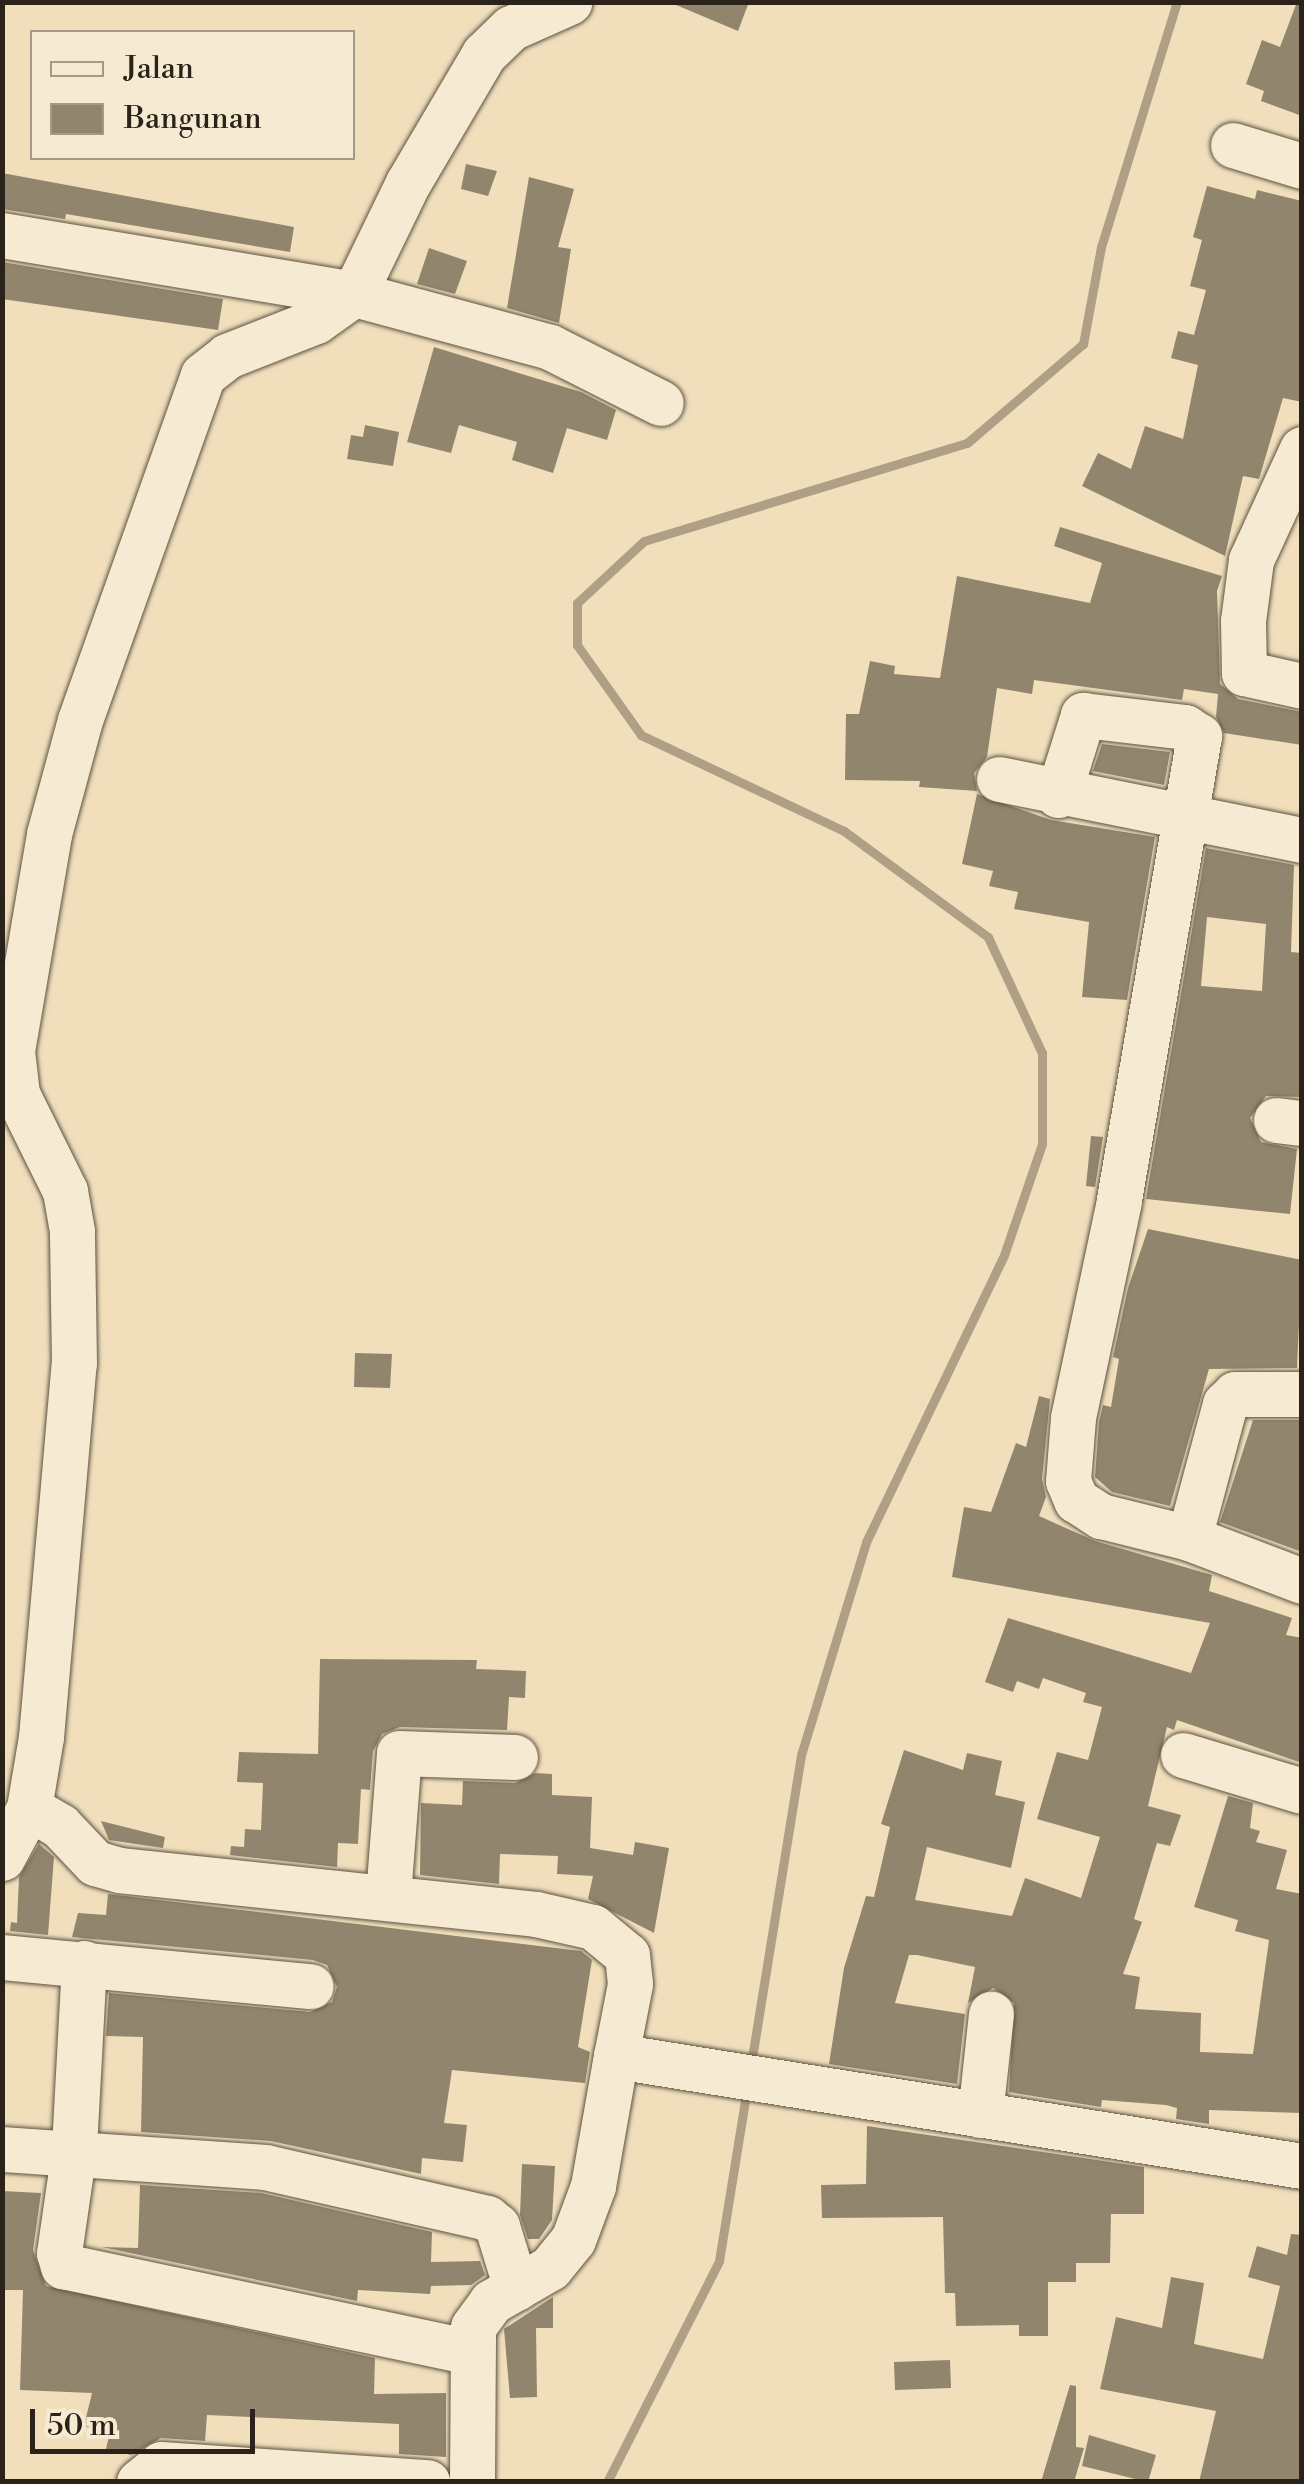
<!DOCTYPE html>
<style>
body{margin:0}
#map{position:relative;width:1304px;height:2484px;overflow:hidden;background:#f1dfbc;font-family:"Libre Bodoni",serif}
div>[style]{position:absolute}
.stream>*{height:9px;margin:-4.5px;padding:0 4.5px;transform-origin:4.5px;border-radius:4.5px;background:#ae9f85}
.building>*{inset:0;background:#92856e}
.roads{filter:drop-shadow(0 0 2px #5c5242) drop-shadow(0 0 2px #5c5242)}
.minor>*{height:45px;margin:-22.5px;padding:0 22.5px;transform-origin:22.5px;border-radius:22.5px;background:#f6ead3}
span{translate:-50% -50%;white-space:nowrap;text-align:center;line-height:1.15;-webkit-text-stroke:9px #f6ead3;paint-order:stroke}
.frame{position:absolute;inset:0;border:5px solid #2b231a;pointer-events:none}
.legend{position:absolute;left:30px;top:30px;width:325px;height:130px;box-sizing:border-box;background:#f6ead3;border:2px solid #a59a89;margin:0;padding:12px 18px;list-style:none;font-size:30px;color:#2b231a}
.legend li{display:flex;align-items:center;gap:20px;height:50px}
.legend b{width:50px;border:2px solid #a59a89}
.scale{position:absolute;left:30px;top:2409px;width:225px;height:45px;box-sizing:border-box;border:5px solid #2b231a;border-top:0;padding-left:12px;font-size:30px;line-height:35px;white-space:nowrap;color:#2b231a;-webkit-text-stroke:8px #f6ead3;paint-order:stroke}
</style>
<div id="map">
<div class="stream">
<i style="left:751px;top:2064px;width:313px;rotate:-80.8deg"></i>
<i style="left:801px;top:1755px;width:223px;rotate:-73deg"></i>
<i style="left:866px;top:1542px;width:318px;rotate:-64.3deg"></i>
<i style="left:1004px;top:1255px;width:117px;rotate:-71.1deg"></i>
<i style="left:1042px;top:1144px;width:91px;rotate:-90deg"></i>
<i style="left:1042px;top:1053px;width:128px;rotate:-115deg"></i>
<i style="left:988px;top:937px;width:179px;rotate:-143.6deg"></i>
<i style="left:844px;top:831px;width:225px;rotate:-154.7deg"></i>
<i style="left:641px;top:735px;width:110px;rotate:-125.4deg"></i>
<i style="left:577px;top:645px;width:42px;rotate:-90deg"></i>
<i style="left:577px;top:603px;width:91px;rotate:-42.8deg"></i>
<i style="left:644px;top:541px;width:338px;rotate:-16.9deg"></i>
<i style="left:967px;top:443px;width:153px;rotate:-40.5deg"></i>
<i style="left:1083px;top:344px;width:99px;rotate:-79.5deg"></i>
<i style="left:1101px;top:247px;width:257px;rotate:-72.8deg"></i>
<i style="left:607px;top:2482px;width:248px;rotate:-63.1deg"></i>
<i style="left:719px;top:2261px;width:174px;rotate:-80.8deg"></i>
</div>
<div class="building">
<i style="clip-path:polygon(669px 2px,749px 2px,738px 31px)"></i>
<i style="clip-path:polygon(1297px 2px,1302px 2px,1302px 116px,1261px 101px,1264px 91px,1246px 84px,1262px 40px,1280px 47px)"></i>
<i style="clip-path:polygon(466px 164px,497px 171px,488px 196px,461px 189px)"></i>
<i style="clip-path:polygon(2px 173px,294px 227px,290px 252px,66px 214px,65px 219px,2px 209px)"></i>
<i style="clip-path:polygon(529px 177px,574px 189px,558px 247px,571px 249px,559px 323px,507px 308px)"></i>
<i style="clip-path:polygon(1207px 186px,1255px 199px,1257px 190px,1302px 201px,1302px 402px,1283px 398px,1259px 479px,1243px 476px,1225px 556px,1082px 486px,1098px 453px,1131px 469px,1145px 426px,1183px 439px,1198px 365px,1171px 358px,1178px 331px,1194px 335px,1206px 290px,1190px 286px,1202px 240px,1193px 237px)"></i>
<i style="clip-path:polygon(429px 248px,467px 261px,455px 294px,417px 284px)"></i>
<i style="clip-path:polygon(2px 262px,223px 299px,218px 330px,2px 299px)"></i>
<i style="clip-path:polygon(434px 347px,581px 392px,616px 410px,607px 440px,567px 428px,553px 473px,512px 460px,517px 442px,459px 425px,451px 453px,407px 442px)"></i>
<i style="clip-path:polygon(365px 425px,399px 432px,393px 466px,347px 459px,351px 435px,363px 437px)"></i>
<i style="clip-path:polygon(1060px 527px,1222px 576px,1217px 591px,1220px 684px,1238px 699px,1302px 712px,1302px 745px,1224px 733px,1216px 717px,1218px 694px,1184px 689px,1182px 700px,1034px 680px,1032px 694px,997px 688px,987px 757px,974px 773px,977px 791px,919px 787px,920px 781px,845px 780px,846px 714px,859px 714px,870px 661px,895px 666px,894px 674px,940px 678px,957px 576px,1090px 603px,1102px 563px,1054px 546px)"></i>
<i style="clip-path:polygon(1102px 744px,1170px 752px,1164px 785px,1093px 771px)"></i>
<i style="clip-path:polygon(977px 794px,1051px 820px,1155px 837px,1127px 1000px,1082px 997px,1089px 922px,1014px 909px,1018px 892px,989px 886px,993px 871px,962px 864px)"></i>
<i style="clip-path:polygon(evenodd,1206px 848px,1294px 865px,1291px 952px,1302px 953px,1302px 1097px,1266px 1096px,1250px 1118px,1261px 1142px,1297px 1149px,1290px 1214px,1146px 1199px,1206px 848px,1207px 917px,1266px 924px,1262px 991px,1201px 986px,1207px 917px)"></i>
<i style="clip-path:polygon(1091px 1136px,1103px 1137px,1095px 1187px,1086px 1186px)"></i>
<i style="clip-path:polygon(1148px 1229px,1302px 1260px,1297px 1368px,1209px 1369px,1170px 1506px,1112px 1492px,1095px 1477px,1099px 1422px,1103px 1405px,1111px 1407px,1119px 1359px,1113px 1357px,1128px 1288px)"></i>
<i style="clip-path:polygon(355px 1353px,392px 1354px,390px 1388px,354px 1387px)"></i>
<i style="clip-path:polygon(1039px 1396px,1050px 1399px,1042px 1479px,1046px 1497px,1039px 1516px,1095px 1541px,1212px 1575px,1209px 1591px,1292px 1618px,1286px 1635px,1302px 1638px,1302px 1763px,1177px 1720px,1174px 1730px,1167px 1727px,1148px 1806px,1181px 1815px,1170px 1846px,1157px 1843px,1134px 1919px,1142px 1922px,1123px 1974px,1140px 1977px,1135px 2009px,1201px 2013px,1200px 2052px,1253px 2054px,1269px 1940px,1235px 1931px,1238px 1920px,1194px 1907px,1228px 1796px,1253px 1803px,1250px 1828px,1260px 1831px,1256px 1842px,1287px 1850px,1276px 1889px,1302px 1894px,1302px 2113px,1209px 2110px,1209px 2124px,1176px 2119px,1177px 2108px,1166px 2105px,1102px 2100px,1101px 2107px,1009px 2092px,1014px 2003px,993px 1988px,968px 2003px,975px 1967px,917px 1955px,909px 1955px,895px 2003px,965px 2014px,957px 2084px,829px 2064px,844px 1968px,866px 1896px,874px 1897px,890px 1827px,881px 1824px,904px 1750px,963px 1770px,967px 1753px,1002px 1761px,995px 1795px,1025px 1802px,1011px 1868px,927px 1847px,915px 1900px,1012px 1916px,1025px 1878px,1081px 1898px,1100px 1837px,1037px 1819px,1057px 1752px,1088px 1760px,1102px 1707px,1083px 1702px,1086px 1693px,1043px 1678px,1039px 1689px,1017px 1681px,1013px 1692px,985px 1682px,1008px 1618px,1191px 1673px,1210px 1623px,952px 1577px,964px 1507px,991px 1512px,1016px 1443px,1026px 1447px)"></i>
<i style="clip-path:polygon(1253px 1420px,1302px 1420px,1302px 1552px,1220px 1522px)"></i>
<i style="clip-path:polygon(320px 1659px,477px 1660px,476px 1669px,526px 1671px,525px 1698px,509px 1697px,507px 1730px,400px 1727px,382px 1734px,373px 1751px,370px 1790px,361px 1789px,358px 1844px,338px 1843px,337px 1867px,230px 1855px,231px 1846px,244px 1847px,245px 1829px,261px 1830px,263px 1783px,237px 1782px,239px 1752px,318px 1754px)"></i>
<i style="clip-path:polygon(535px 1773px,552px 1774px,552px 1795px,592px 1797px,590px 1848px,633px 1855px,635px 1842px,669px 1848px,654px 1933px,588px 1899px,593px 1876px,557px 1874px,558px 1856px,500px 1854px,499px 1884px,420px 1875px,421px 1803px,462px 1805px,463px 1781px,515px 1783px)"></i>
<i style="clip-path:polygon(101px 1821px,165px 1837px,163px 1848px,109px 1840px)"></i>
<i style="clip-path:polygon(39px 1844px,54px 1857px,48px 1935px,10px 1931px,11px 1922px,17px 1923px,19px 1877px)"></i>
<i style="clip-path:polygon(108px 1894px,581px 1951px,592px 1960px,578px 2047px,590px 2052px,585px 2083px,452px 2070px,444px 2123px,467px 2125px,463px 2162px,422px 2158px,421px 2174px,271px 2141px,141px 2132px,143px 2037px,106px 2036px,109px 1993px,310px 2012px,332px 2002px,337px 1987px,327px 1965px,313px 1960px,72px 1937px,78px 1913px,106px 1915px)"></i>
<i style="clip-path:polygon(867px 2126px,1144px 2167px,1144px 2214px,1111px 2214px,1110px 2263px,1076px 2263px,1076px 2282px,1048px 2282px,1048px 2336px,1019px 2336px,1019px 2325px,956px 2326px,955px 2293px,945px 2293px,943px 2217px,822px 2218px,821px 2185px,866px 2184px)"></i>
<i style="clip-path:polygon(522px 2164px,555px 2166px,552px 2220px,539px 2239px,528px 2239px,520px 2215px)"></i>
<i style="clip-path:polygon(140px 2185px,261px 2193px,432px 2232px,431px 2262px,480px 2261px,485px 2275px,471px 2285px,431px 2286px,430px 2294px,358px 2290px,357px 2301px,102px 2247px,138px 2248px)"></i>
<i style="clip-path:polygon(2px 2191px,41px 2193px,33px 2250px,46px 2286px,375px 2358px,374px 2394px,446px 2393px,446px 2457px,399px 2454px,399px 2424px,207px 2415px,205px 2441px,161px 2438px,131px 2455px,106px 2449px,110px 2432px,84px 2426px,92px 2393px,20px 2390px,23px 2290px,3px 2290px)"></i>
<i style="clip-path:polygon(1291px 2234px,1302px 2235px,1302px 2482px,1199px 2482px,1216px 2411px,1100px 2389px,1116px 2317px,1162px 2328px,1171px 2277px,1204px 2283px,1194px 2344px,1263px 2359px,1280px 2286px,1248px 2277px,1257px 2246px,1287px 2255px)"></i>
<i style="clip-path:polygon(553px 2297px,553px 2328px,536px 2328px,537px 2397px,510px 2398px,504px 2329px)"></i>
<i style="clip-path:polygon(950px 2360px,951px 2388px,895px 2390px,894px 2362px)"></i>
<i style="clip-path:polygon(1070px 2385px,1076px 2386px,1076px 2447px,1084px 2448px,1074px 2482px,1041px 2482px)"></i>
<i style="clip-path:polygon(1089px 2435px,1156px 2455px,1148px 2482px,1082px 2466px)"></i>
</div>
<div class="roads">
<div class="minor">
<i style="left:1233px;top:145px;width:72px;rotate:16.9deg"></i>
<i style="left:2px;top:235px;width:357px;rotate:9.5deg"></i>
<i style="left:354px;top:294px;width:203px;rotate:15.1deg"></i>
<i style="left:550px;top:347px;width:124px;rotate:26.8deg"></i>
<i style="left:1302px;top:449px;width:122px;rotate:114.7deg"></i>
<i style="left:1251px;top:560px;width:62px;rotate:97.5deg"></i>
<i style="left:1243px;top:621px;width:52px;rotate:88.9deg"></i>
<i style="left:1244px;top:673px;width:59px;rotate:12.6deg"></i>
<i style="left:999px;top:779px;width:309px;rotate:11.4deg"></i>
<i style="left:1058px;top:795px;width:84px;rotate:-72.6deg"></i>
<i style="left:1083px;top:715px;width:103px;rotate:6.7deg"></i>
<i style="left:1185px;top:727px;width:17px;rotate:33deg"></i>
<i style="left:1199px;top:736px;width:472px;rotate:99.8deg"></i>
<i style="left:1119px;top:1201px;width:222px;rotate:102deg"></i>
<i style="left:1073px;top:1418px;width:63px;rotate:94.5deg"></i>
<i style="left:1068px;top:1481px;width:21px;rotate:67deg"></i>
<i style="left:1076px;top:1500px;width:30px;rotate:33deg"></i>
<i style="left:1101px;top:1516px;width:91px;rotate:14deg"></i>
<i style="left:1189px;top:1538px;width:121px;rotate:20.8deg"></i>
<i style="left:1276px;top:1120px;width:26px;rotate:7deg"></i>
<i style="left:1189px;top:1538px;width:139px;rotate:-75deg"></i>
<i style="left:1225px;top:1404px;width:14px;rotate:-45deg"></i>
<i style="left:1235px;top:1394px;width:67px"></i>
<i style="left:1183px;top:1755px;width:124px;rotate:16.8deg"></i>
<i style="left:29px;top:1808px;width:36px;rotate:30deg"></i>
<i style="left:60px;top:1826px;width:51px;rotate:46.6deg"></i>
<i style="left:95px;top:1863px;width:25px;rotate:16deg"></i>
<i style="left:119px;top:1870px;width:419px;rotate:6deg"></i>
<i style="left:536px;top:1914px;width:58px;rotate:12.8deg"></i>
<i style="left:593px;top:1927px;width:44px;rotate:39.5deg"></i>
<i style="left:627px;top:1955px;width:29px;rotate:84deg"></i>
<i style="left:630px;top:1984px;width:73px;rotate:101deg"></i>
<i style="left:616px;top:2056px;width:695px;rotate:9.11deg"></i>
<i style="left:2px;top:1858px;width:57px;rotate:-61.6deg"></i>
<i style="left:29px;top:1808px;width:72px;rotate:-80.4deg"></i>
<i style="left:41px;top:1737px;width:375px;rotate:-85deg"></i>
<i style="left:74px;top:1363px;width:132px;rotate:-90.9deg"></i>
<i style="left:72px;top:1231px;width:41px;rotate:-99.9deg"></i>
<i style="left:65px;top:1191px;width:108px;rotate:-116.3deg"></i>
<i style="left:17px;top:1094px;width:43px;rotate:-96.6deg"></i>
<i style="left:12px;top:1051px;width:220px;rotate:-80.3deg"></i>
<i style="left:49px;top:834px;width:118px;rotate:-74.8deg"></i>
<i style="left:80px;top:720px;width:366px;rotate:-70.4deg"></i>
<i style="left:203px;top:375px;width:31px;rotate:-38deg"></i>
<i style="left:227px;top:356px;width:96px;rotate:-21.5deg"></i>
<i style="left:316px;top:321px;width:47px;rotate:-35.4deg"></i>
<i style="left:354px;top:294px;width:123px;rotate:-64.1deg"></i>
<i style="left:408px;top:183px;width:150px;rotate:-59.5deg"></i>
<i style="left:484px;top:54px;width:37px;rotate:-44deg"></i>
<i style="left:511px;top:28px;width:64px;rotate:-24.1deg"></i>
<i style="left:388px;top:1896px;width:143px;rotate:-85.6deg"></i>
<i style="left:399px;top:1753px;width:116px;rotate:2deg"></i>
<i style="left:2px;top:1957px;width:310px;rotate:5.4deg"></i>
<i style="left:84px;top:1963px;width:187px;rotate:93.1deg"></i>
<i style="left:74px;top:2150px;width:104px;rotate:98.3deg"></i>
<i style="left:59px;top:2253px;width:14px;rotate:73deg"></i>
<i style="left:63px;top:2266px;width:414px;rotate:11.9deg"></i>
<i style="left:980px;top:2115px;width:102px;rotate:-83.8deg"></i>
<i style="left:2px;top:2149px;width:264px;rotate:3.9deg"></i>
<i style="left:265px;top:2167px;width:228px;rotate:12.9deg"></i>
<i style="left:487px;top:2218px;width:13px;rotate:39deg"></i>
<i style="left:497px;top:2226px;width:65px;rotate:73deg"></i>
<i style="left:139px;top:2482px;width:28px;rotate:-39deg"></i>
<i style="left:161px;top:2464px;width:267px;rotate:3.9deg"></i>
<i style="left:472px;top:2482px;width:155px;rotate:-89.6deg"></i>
<i style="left:473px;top:2327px;width:31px;rotate:-54deg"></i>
<i style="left:491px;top:2302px;width:68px;rotate:-30deg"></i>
<i style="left:550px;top:2268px;width:36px;rotate:-51deg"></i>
<i style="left:573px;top:2240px;width:58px;rotate:-69.7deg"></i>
<i style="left:593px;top:2186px;width:132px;rotate:-80deg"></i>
</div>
</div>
<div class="frame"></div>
<ul class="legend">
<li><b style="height:12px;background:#f6ead3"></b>Jalan</li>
<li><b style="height:28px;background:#92856e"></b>Bangunan</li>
</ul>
<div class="scale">50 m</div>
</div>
